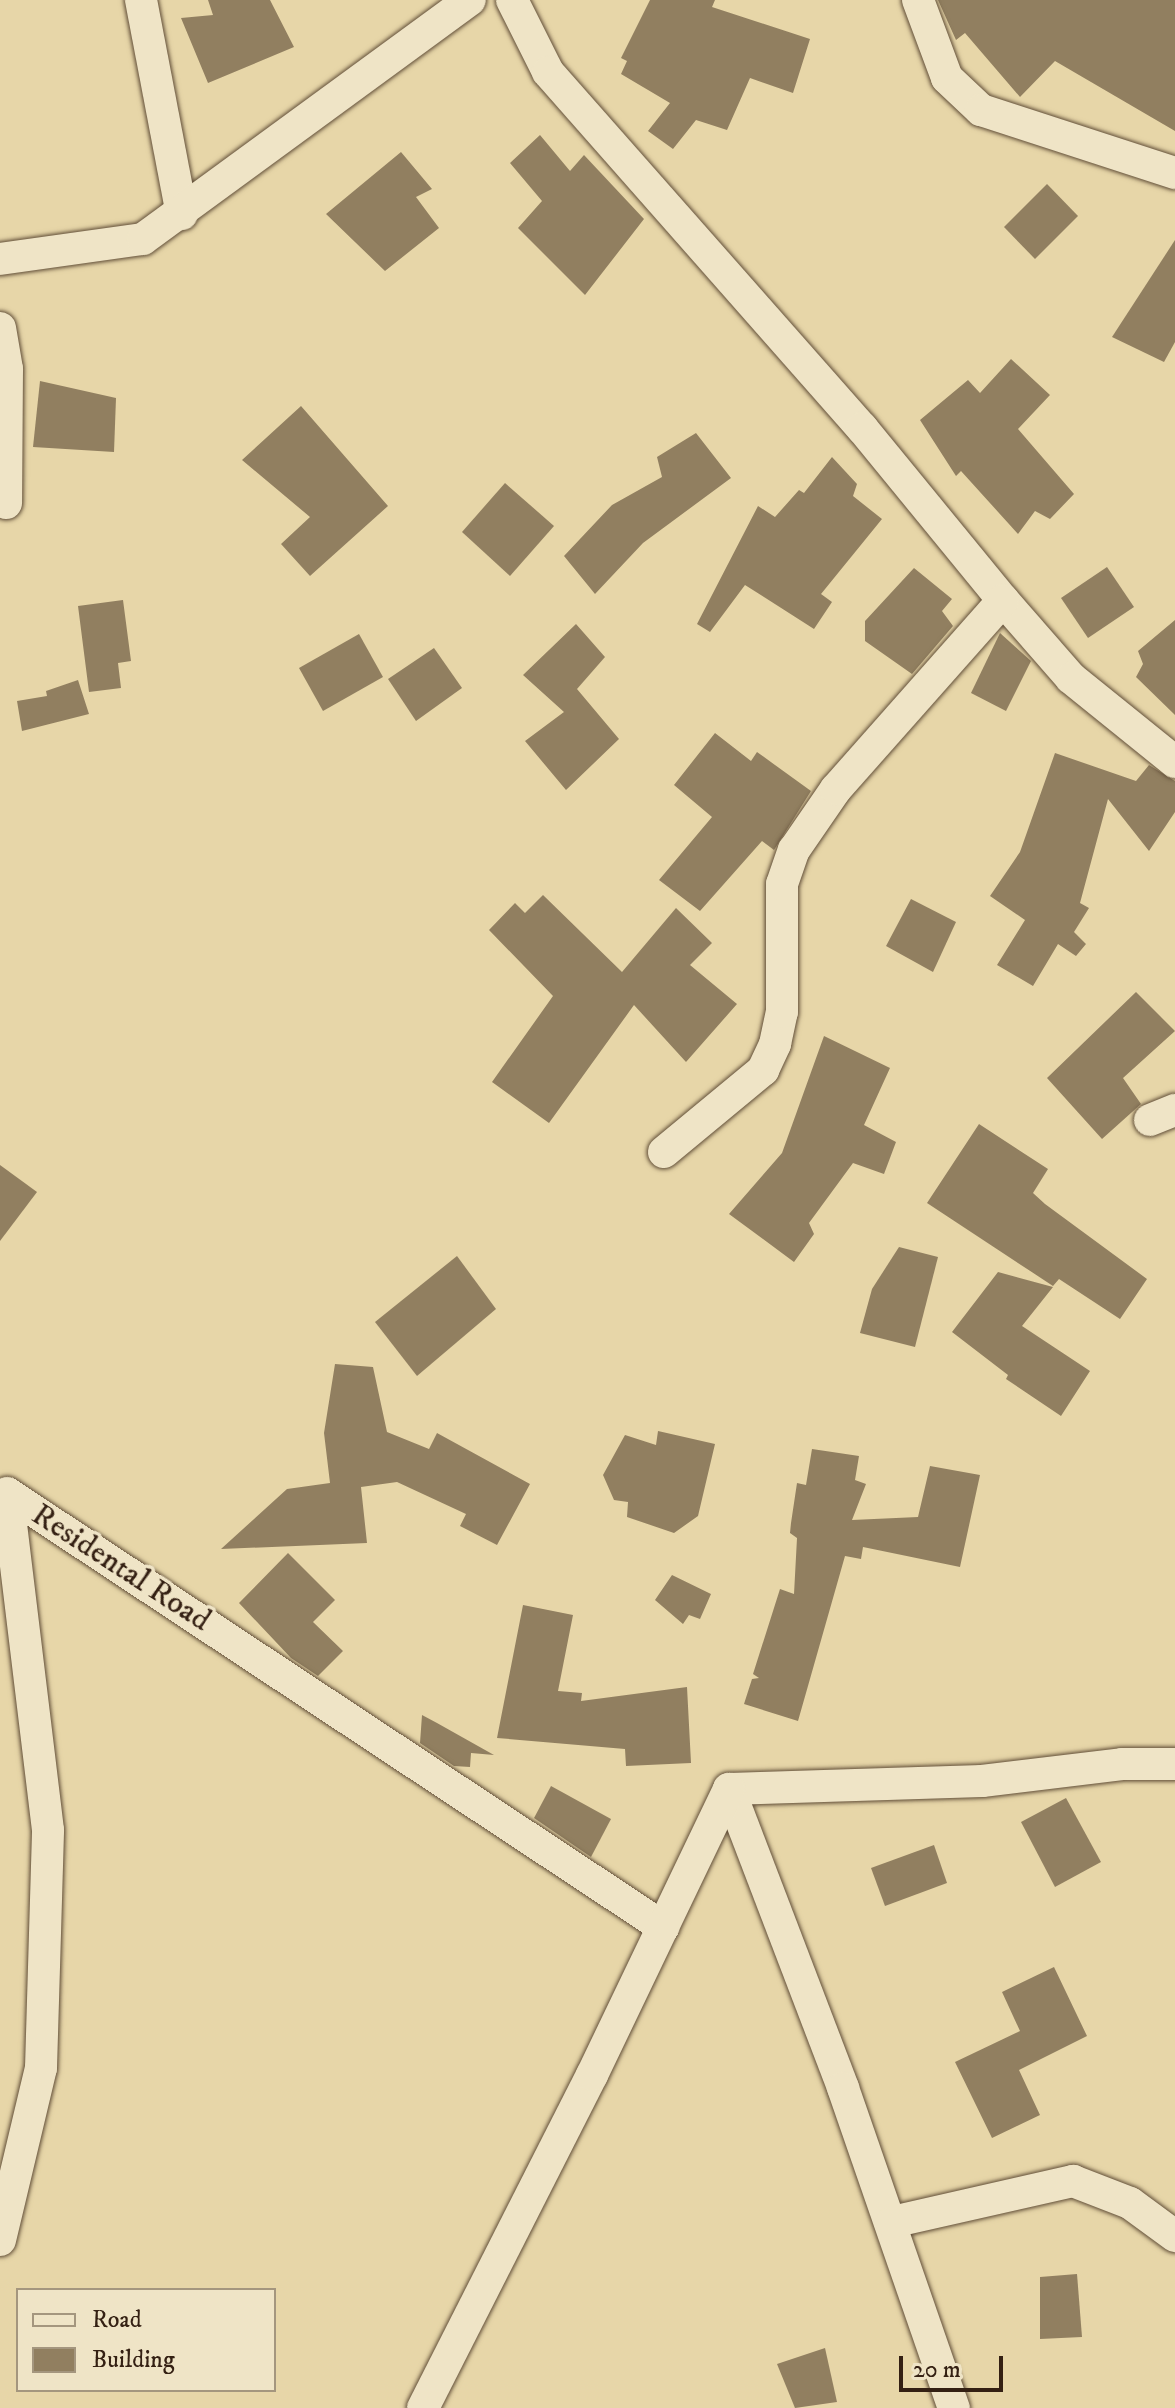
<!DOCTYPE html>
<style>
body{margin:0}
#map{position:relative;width:1175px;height:2408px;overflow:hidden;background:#e7d6a8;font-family:"IM FELL DW Pica",serif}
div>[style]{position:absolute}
.building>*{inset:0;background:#917f60}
.roads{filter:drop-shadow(0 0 2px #614e38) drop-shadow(0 0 2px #614e38)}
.street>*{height:32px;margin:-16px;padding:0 16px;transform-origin:16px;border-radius:16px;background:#efe4c6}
span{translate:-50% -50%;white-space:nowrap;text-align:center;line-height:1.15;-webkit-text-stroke:7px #efe4c6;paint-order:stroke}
.street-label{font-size:32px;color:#342013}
.legend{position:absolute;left:16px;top:2288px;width:260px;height:104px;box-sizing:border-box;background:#efe4c6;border:2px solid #a4967e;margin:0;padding:10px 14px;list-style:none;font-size:24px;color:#342013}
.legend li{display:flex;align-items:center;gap:16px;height:40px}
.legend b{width:40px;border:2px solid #a4967e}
.scale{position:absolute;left:899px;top:2356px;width:104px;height:36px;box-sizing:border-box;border:4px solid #342013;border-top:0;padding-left:10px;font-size:24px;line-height:28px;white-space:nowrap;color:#342013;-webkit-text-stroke:6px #efe4c6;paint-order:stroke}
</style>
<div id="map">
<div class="building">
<i style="clip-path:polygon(208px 0,270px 0,294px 47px,208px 83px,181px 18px,213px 15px)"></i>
<i style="clip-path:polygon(650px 0,715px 0,712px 7px,810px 39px,793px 93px,750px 78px,727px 130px,696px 120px,673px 149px,648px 131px,670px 103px,621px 74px,627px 61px,621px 58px)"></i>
<i style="clip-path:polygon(938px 0,1175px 0,1175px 131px,1055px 61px,1020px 97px,965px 33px,956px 40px)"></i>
<i style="clip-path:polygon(540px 135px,570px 171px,584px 155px,644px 219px,585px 295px,518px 228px,542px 201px,510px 163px)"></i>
<i style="clip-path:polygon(401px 152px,432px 189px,416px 197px,439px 228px,385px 271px,326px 214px)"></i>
<i style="clip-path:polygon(1047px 184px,1078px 216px,1035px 259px,1004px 227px)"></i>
<i style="clip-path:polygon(1175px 240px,1175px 342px,1164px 362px,1112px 337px)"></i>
<i style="clip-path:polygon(1011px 359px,1050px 395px,1018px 429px,1074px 494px,1050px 519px,1035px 511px,1018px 534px,961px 471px,956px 476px,920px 420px,968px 380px,980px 393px)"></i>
<i style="clip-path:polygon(40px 381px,116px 398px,114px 452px,33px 447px)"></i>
<i style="clip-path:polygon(301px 406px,388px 506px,310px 576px,281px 544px,310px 517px,242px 460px)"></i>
<i style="clip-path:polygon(696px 433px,731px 478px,643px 543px,595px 594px,564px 556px,612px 505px,662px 477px,657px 457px)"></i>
<i style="clip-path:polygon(832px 457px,857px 484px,853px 496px,882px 519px,821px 594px,832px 602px,814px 629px,745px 585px,710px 632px,697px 624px,758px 506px,775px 517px,799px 490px,804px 493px)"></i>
<i style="clip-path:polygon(505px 483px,554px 526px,510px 576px,462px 532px)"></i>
<i style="clip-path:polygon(1107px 567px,1134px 607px,1088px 638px,1061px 598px)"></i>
<i style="clip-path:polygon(914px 568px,952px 599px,942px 611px,953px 626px,912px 674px,865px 641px,865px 621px)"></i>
<i style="clip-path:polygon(123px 600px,131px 661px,118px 663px,121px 688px,89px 692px,78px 606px)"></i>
<i style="clip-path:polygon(1175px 620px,1175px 715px,1136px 677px,1143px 664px,1138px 651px)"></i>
<i style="clip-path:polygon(576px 624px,605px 657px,577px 689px,619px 739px,566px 790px,525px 741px,564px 712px,523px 675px)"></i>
<i style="clip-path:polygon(1000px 633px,1031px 661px,1006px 711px,971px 693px)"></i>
<i style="clip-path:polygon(359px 634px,383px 677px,323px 711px,299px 668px)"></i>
<i style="clip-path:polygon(434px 648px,462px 688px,416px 721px,388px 679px)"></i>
<i style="clip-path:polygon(78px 680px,89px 714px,22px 731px,17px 701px,47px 696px,46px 691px)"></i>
<i style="clip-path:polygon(715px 733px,751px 761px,757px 752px,811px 791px,774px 850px,762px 841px,700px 911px,659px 880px,712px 817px,674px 785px)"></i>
<i style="clip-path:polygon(1055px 753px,1136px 781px,1149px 765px,1175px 781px,1175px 812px,1149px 851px,1108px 799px,1080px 903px,1089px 908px,1074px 932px,1086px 944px,1076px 956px,1058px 944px,1033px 986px,997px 965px,1025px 920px,990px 896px,1020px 852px)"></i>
<i style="clip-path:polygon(543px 895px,622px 972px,676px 908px,712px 943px,690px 965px,737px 1004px,686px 1062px,634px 1005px,549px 1123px,492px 1082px,553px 996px,489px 930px,515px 903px,525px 913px)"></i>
<i style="clip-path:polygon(911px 899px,956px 922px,933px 972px,886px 946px)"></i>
<i style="clip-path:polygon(1136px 992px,1175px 1031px,1123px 1078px,1141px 1104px,1102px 1139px,1047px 1078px)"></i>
<i style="clip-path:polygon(824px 1036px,890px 1068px,864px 1125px,896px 1142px,884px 1174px,853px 1163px,809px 1223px,814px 1234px,794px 1262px,729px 1214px,782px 1153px)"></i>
<i style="clip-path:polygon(979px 1124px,1048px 1169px,1033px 1193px,1045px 1204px,1147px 1279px,1120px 1319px,1059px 1279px,1053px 1286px,927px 1203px)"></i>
<i style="clip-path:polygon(0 1165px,37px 1192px,0 1241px)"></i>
<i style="clip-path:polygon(899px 1247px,938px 1257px,915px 1347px,860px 1333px,872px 1289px)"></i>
<i style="clip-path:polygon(457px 1256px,496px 1309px,417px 1376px,375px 1322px)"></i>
<i style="clip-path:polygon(998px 1272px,1053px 1287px,1022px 1326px,1090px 1371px,1061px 1416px,1006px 1379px,1008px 1375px,952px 1332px)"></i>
<i style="clip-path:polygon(335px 1364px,373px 1367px,387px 1432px,429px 1449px,437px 1433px,530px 1484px,497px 1545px,460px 1526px,466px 1514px,397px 1482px,361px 1487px,367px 1543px,221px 1549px,287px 1489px,330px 1483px,324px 1433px)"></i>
<i style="clip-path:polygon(658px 1431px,715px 1444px,698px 1516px,674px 1533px,627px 1517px,628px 1502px,614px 1500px,603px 1475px,625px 1435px,656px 1445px)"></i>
<i style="clip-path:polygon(812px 1449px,859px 1456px,855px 1480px,866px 1484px,852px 1520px,918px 1517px,930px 1466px,980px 1475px,960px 1567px,863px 1547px,861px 1559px,845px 1556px,798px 1721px,744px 1704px,752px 1679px,759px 1678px,753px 1674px,780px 1589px,794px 1594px,797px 1538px,790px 1533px,791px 1523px,797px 1483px,806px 1485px)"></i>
<i style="clip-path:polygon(288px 1553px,335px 1600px,313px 1622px,343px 1651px,318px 1676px,291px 1658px,239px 1603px)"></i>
<i style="clip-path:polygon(672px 1575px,711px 1594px,700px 1619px,689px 1615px,683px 1624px,655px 1600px)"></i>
<i style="clip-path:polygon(523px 1605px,573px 1615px,558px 1691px,582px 1693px,581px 1701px,687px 1687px,691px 1763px,626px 1766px,625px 1749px,497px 1738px)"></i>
<i style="clip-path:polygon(422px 1715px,437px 1723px,494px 1755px,471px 1753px,470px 1767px,454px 1766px,420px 1743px)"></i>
<i style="clip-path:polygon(551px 1786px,611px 1819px,591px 1857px,534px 1818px)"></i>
<i style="clip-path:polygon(1066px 1798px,1101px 1862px,1055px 1887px,1021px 1822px)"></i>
<i style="clip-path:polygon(934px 1845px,947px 1883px,885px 1906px,871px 1868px)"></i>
<i style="clip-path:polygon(1054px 1967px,1087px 2036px,1019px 2070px,1040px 2115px,992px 2138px,955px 2062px,1020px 2031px,1002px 1992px)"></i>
<i style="clip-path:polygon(1077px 2274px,1082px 2337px,1040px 2339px,1040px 2277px)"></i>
<i style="clip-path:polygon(825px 2348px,837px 2402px,795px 2408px,777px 2364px)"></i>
</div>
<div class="roads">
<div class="street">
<i style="left:141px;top:0;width:218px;rotate:79.2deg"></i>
<i style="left:512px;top:0;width:80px;rotate:63.4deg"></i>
<i style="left:548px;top:72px;width:475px;rotate:48.6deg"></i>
<i style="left:862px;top:428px;width:222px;rotate:50.7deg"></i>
<i style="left:1003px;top:600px;width:103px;rotate:48.9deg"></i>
<i style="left:1071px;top:678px;width:134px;rotate:38.9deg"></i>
<i style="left:918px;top:0;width:83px;rotate:69.6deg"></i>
<i style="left:947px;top:78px;width:47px;rotate:43.3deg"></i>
<i style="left:981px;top:110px;width:204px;rotate:18deg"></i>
<i style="left:0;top:259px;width:144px;rotate:-8deg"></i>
<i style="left:143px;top:239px;width:405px;rotate:-36.2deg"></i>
<i style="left:0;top:328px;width:42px;rotate:80.3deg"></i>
<i style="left:7px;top:369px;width:134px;rotate:90.4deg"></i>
<i style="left:1150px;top:1120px;width:27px;rotate:-22deg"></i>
<i style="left:664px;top:1152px;width:129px;rotate:-39.6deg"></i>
<i style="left:763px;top:1070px;width:29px;rotate:-65deg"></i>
<i style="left:775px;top:1044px;width:33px;rotate:-78deg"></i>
<i style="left:782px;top:1012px;width:128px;rotate:-90deg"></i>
<i style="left:782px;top:884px;width:36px;rotate:-71deg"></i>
<i style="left:794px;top:850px;width:74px;rotate:-55.5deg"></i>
<i style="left:836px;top:789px;width:252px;rotate:-48.5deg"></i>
<i style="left:729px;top:1789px;width:320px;rotate:69.1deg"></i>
<i style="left:843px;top:2088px;width:339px;rotate:70.9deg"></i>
<i style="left:729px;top:1789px;width:253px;rotate:-1.8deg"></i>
<i style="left:982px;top:1781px;width:141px;rotate:-6.9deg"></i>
<i style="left:1122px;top:1764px;width:53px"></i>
<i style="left:892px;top:2222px;width:186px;rotate:-12.8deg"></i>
<i style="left:1073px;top:2181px;width:61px;rotate:21.1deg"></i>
<i style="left:1130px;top:2203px;width:56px;rotate:36.3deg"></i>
<i style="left:0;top:2240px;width:177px;rotate:-76.6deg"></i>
<i style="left:41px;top:2068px;width:238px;rotate:-88.3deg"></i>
<i style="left:48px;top:1830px;width:339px;rotate:-96.9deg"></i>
<i style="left:7px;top:1493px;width:787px;rotate:33.49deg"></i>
<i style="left:423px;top:2408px;width:373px;rotate:-63.1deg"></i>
<i style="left:592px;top:2075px;width:317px;rotate:-64.4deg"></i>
</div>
</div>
<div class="street-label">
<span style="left:121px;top:1568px;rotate:33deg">Residental Road</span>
</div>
<ul class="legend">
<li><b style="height:10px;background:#efe4c6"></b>Road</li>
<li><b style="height:22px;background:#917f60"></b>Building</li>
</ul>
<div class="scale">20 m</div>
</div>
